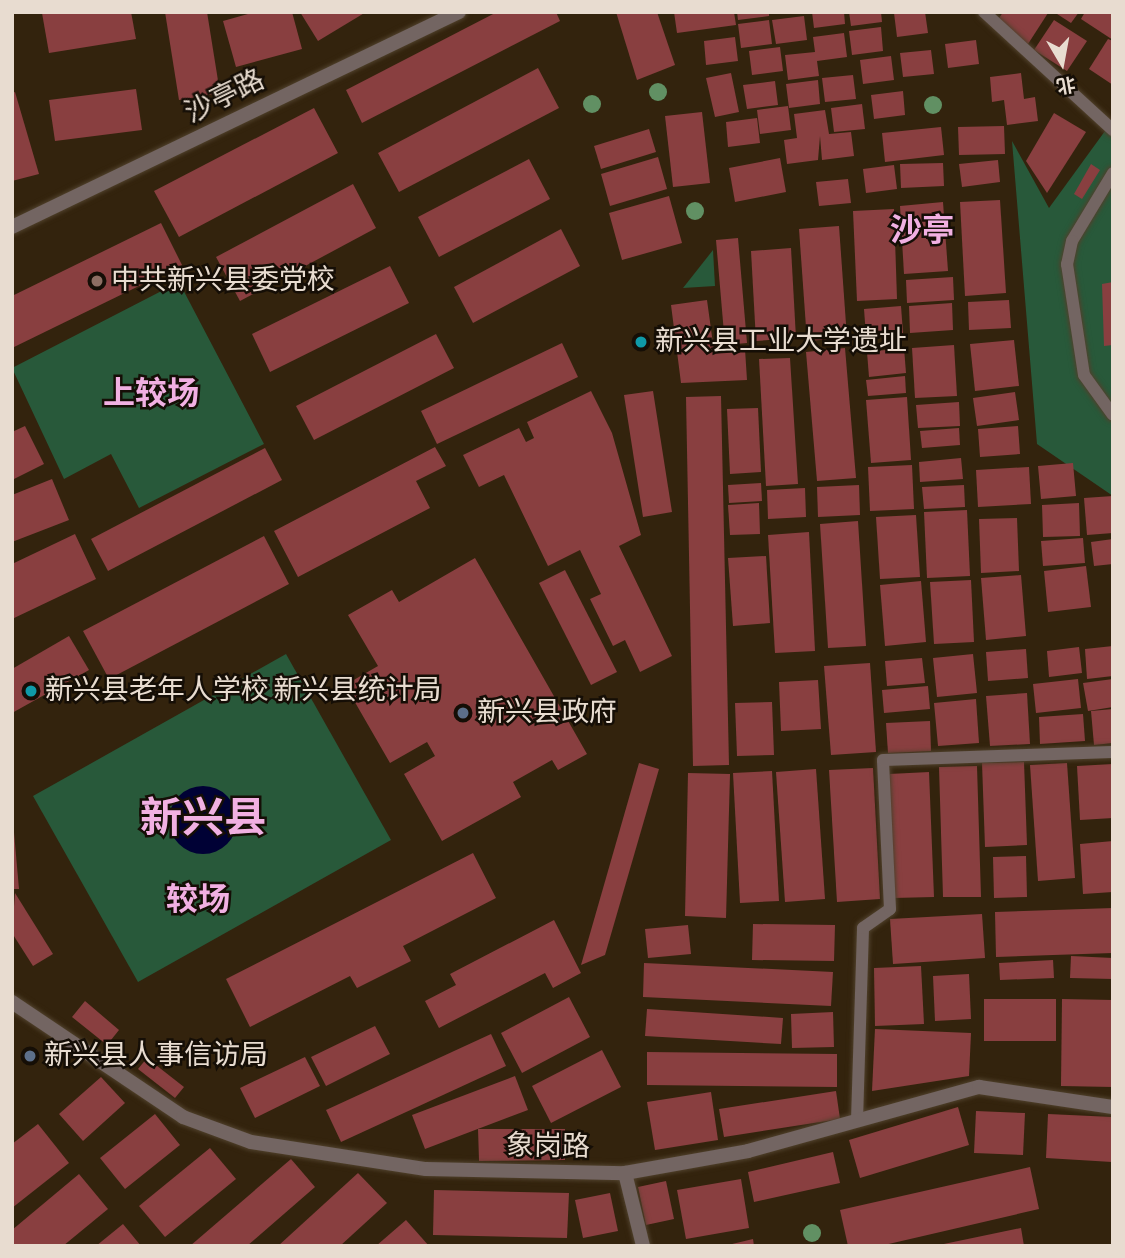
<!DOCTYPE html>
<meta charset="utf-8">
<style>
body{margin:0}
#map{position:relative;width:1125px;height:1258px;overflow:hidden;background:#33230d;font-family:"Alegreya Sans","Noto Sans SC",sans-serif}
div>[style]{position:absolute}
.green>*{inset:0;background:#28593a}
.water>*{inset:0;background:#000135}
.round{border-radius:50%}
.building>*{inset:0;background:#893f40}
.roads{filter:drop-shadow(0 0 2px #50412c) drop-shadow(0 0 2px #50412c)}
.lane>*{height:12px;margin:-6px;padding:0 6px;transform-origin:6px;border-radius:6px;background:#736562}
.street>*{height:14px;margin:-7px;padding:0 7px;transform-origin:7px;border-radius:7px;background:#736562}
.trees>*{width:18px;height:18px;margin:-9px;border-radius:50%;background:#619063}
.dots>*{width:19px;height:19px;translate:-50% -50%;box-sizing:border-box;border:4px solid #150e06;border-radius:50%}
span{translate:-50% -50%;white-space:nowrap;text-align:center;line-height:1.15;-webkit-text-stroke:5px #150e06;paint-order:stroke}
.street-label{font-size:28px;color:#e8dcd0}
.poi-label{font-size:28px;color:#e8dcd0}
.left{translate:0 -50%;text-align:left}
.quarter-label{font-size:32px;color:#f1b0e2;font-weight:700}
.town-label{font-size:42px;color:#f1b0e2;font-weight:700}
.frame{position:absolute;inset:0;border:14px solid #e8dcd0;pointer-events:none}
.north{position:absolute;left:1027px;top:28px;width:70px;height:70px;-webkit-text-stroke:5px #150e06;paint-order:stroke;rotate:170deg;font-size:19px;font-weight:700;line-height:28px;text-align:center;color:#e8dcd0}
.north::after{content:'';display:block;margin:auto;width:24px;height:32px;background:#e8dcd0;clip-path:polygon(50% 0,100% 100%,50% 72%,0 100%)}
</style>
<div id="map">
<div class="green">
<i style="clip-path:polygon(1113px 120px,1113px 496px,1037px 444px,1012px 141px,1049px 208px)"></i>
<i style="clip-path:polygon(713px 250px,715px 286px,683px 288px)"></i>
<i style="clip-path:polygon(179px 282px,264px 444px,139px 508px,111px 454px,64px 479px,12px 368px)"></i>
<i style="clip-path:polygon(286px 654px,391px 840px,138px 982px,33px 796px)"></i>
</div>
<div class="water">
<i class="round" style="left:169px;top:786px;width:68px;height:68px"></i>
</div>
<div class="building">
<i style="clip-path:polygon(131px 12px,136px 39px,49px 53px,42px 13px)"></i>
<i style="clip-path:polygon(165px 12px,207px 12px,220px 93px,179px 100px)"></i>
<i style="clip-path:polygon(255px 12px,292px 12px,302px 49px,236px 67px,223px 21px)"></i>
<i style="clip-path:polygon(300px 12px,366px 12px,318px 41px)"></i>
<i style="clip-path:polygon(497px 12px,556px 12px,560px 21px,362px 123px,346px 90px)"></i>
<i style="clip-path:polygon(616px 12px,657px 12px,675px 65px,637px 80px)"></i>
<i style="clip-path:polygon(674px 12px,734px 12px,736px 25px,677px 33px)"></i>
<i style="clip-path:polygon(737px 12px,769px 12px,769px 16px,738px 20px)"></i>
<i style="clip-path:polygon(812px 12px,844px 12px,845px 24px,814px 28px)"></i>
<i style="clip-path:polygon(849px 12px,881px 12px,882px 22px,851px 26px)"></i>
<i style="clip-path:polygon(925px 12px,928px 33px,897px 37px,894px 13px)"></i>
<i style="clip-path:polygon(1003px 12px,1047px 12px,1048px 13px,1028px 44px,996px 23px)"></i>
<i style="clip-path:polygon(1054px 12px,1079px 12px,1071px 23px)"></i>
<i style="clip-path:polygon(1085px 12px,1113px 12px,1113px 40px,1081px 19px)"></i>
<i style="clip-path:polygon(804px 16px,807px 40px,776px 44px,772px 20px)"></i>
<i style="clip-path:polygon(769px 20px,772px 44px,741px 48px,738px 24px)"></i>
<i style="clip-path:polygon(1054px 20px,1087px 41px,1067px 71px,1034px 50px)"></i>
<i style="clip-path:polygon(881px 27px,883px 51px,852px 55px,849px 31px)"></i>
<i style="clip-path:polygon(844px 33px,847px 57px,817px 61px,819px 76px,788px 80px,785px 55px,815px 52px,813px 37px)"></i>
<i style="clip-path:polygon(735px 37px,738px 61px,706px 65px,704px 41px)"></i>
<i style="clip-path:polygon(1108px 39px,1113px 41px,1113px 85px,1089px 69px)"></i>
<i style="clip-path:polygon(976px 40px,979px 64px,948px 68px,945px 44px)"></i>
<i style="clip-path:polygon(780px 47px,783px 71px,752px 75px,749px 51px)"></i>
<i style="clip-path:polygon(931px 50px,934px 74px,903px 77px,900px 53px)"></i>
<i style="clip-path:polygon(891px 56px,894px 80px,863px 84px,860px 60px)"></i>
<i style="clip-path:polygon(538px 68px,559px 108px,399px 192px,378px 153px)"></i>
<i style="clip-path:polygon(731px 73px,739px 112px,715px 117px,706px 78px)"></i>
<i style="clip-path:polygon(1021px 73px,1024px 99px,1035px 97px,1038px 121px,1007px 125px,1004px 100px,992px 102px,990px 77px)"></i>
<i style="clip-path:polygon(853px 75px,856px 99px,825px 102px,822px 78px)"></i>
<i style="clip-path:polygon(818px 80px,820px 104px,789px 108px,786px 84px)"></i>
<i style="clip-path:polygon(775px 81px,778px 105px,747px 109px,743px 85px)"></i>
<i style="clip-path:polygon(136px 89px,142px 130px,55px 141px,49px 100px)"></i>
<i style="clip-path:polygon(903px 91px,905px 115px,874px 119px,871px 95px)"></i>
<i style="clip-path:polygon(15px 92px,39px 174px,12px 181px,12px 93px)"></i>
<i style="clip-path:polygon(862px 104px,865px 129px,834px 132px,831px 108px)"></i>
<i style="clip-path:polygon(788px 106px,791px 130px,760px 134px,757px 110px)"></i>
<i style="clip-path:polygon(314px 108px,338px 153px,179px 237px,154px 191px)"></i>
<i style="clip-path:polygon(825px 110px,829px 134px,851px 132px,854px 156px,822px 160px,820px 136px,818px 160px,787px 164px,784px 140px,797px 138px,794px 114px)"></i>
<i style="clip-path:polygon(702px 112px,710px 183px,673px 187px,665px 116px)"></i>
<i style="clip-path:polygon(1054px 113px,1086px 132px,1047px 193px,1026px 161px)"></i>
<i style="clip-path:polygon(757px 118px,760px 143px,728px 147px,726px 122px)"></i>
<i style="clip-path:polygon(1004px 126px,1005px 154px,959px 155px,958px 127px)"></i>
<i style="clip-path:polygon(941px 127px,944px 155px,885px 162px,882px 133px)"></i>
<i style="clip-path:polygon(649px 129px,656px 152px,601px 169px,594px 146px)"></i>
<i style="clip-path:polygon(658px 157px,667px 189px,610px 206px,601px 174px)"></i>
<i style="clip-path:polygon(780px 158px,786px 192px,735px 202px,729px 168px)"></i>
<i style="clip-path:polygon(529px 159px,550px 199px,439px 257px,418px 217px)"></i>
<i style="clip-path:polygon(998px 160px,1000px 182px,962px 187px,959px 164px)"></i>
<i style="clip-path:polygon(943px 163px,944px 186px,901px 188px,900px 164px)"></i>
<i style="clip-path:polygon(1091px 164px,1100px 170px,1082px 199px,1074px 194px)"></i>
<i style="clip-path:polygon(894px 165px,897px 189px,866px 193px,863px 169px)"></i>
<i style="clip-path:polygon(848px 179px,851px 203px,819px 206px,816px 182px)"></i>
<i style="clip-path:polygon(353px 184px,376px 228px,240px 301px,216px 257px)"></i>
<i style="clip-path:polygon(669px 196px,682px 243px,622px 260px,609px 213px)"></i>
<i style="clip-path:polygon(1000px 200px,1006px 293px,965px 296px,960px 202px)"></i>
<i style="clip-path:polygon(943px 202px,948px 271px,904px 274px,900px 206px)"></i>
<i style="clip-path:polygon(894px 209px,897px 299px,857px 301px,853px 211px)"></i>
<i style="clip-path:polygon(161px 223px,182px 265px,12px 348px,12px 296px)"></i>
<i style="clip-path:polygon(839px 226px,847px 338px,807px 341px,799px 229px)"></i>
<i style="clip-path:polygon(561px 229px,580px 266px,473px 323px,454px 287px)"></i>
<i style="clip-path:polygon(738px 238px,747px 343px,725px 345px,716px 240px)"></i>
<i style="clip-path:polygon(791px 248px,796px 338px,756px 341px,751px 251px)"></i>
<i style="clip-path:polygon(390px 266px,409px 303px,270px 372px,252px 334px)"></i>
<i style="clip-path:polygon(953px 277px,954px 300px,907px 303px,906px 280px)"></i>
<i style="clip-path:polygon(1113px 282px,1113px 345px,1104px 346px,1102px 284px)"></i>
<i style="clip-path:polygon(707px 300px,714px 351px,745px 349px,747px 380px,681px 383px,671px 305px)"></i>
<i style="clip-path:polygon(1009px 300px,1011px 328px,969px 330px,968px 302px)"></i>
<i style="clip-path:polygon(952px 303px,953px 330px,910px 333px,909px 306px)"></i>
<i style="clip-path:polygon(901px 306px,903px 333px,866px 336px,864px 309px)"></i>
<i style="clip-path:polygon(436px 334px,454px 368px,314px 440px,296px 406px)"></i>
<i style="clip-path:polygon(1014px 340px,1019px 386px,975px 391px,970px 344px)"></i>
<i style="clip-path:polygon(562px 343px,578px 377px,437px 444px,421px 411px)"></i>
<i style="clip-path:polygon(954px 345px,957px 396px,915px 398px,912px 348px)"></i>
<i style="clip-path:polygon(845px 348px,856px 478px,817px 481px,806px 352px)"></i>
<i style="clip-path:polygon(904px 348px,906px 373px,869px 377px,867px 352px)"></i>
<i style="clip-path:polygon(790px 358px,798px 484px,766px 486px,759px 359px)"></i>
<i style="clip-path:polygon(905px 376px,906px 393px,868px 396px,866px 380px)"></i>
<i style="clip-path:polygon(591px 391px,612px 433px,641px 535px,619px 546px,672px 656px,640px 672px,625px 640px,613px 646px,590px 599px,601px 594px,580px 550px,548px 566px,504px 475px,479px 487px,463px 455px,519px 428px,526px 442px,534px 438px,527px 422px)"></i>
<i style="clip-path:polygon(653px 391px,672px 512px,643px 517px,624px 395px)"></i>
<i style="clip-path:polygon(1015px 392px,1019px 420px,977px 426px,973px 398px)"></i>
<i style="clip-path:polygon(721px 396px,729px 765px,693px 766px,686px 397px)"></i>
<i style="clip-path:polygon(907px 397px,911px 460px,871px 463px,866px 400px)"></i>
<i style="clip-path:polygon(959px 402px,960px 426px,918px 428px,916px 405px)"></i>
<i style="clip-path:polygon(758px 408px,761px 472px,730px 474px,727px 409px)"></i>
<i style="clip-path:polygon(25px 426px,44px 464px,12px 480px,12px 432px)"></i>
<i style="clip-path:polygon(1018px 426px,1020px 454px,980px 457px,978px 429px)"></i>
<i style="clip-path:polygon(959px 428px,960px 445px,922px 448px,920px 431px)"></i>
<i style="clip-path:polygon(435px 447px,446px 466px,416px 481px,430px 508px,298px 577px,274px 531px)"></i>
<i style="clip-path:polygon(265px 448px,282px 480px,108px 571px,91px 539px)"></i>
<i style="clip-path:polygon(961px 458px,963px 479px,920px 482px,919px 462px)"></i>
<i style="clip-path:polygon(1073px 463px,1076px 496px,1041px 499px,1038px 466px)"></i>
<i style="clip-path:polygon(912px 465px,914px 509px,870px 511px,868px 467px)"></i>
<i style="clip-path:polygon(1029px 467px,1031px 504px,978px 507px,976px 470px)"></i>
<i style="clip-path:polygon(52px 479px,69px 520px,12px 542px,12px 495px)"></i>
<i style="clip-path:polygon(761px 483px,762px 501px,729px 503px,728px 485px)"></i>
<i style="clip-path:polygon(859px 485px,860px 515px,818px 517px,817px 487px)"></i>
<i style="clip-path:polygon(964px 485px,965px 507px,924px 509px,922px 487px)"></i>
<i style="clip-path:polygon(805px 488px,806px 517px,768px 519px,767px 490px)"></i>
<i style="clip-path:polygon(1113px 496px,1113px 533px,1087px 535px,1084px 498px)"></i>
<i style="clip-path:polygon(759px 503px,760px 534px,730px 535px,728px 505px)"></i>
<i style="clip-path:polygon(1079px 503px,1080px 536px,1043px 537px,1042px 505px)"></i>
<i style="clip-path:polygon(967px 510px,970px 576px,927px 578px,924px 512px)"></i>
<i style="clip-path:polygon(916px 515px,920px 577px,880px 579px,876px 517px)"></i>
<i style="clip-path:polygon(1017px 518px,1019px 571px,981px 573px,979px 519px)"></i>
<i style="clip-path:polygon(858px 521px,866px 646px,828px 648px,820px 524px)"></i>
<i style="clip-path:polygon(809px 532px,815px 651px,775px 653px,768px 535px)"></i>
<i style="clip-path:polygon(75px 534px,96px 579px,12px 619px,12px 564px)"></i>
<i style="clip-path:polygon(264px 536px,289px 584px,109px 679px,83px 631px)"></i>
<i style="clip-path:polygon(1083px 538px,1085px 563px,1043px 566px,1041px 541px)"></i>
<i style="clip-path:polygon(1113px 539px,1113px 564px,1094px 566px,1091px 542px)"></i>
<i style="clip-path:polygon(766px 556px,770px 623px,733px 626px,728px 558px)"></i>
<i style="clip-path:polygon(475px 558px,587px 754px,558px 770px,552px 760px,513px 782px,521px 797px,442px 841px,404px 774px,435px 756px,427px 742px,390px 763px,345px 685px,378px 666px,348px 615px,392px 590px,399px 602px)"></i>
<i style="clip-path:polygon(1086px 566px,1091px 607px,1048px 612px,1044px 571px)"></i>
<i style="clip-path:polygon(565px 570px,617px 672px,591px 685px,539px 583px)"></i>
<i style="clip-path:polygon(1021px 575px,1026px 636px,986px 640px,981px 578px)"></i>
<i style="clip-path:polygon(971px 580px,974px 642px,934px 644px,930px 582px)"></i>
<i style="clip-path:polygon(921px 581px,926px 642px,885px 646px,880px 585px)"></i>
<i style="clip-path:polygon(69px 636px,89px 670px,12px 713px,12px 669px)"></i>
<i style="clip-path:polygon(1113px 646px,1113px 676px,1087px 679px,1085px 649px)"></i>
<i style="clip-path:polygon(1079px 647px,1082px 673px,1049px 677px,1047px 651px)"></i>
<i style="clip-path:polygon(1026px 649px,1028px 678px,988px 681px,986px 652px)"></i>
<i style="clip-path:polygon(973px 654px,977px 693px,937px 697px,933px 658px)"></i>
<i style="clip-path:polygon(922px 658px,925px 683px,887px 686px,885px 661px)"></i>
<i style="clip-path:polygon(870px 663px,876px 752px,831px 755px,824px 666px)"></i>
<i style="clip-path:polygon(1078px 679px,1081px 708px,1036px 713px,1033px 684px)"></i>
<i style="clip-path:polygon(1113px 679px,1113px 707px,1088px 711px,1083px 683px)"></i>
<i style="clip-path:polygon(818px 680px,821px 729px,781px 731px,779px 682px)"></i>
<i style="clip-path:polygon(928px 686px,930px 709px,884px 713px,882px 690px)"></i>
<i style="clip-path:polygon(1027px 693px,1030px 744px,990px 746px,986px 696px)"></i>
<i style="clip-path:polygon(976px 699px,979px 743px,938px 746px,934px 703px)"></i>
<i style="clip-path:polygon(772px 702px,774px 755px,737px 756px,735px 703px)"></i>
<i style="clip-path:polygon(1113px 709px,1113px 743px,1094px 745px,1091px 711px)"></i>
<i style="clip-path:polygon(1083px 714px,1085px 741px,1040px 744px,1039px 717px)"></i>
<i style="clip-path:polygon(930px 721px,931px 751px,888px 753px,886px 723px)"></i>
<i style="clip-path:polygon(1024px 762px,1027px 845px,985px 847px,982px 763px)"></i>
<i style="clip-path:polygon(639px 763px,659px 769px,605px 955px,581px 965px)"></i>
<i style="clip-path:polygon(1067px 763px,1075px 878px,1038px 881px,1030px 765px)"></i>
<i style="clip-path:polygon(1113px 764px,1113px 818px,1080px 820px,1077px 766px)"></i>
<i style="clip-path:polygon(977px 766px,981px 897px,943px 897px,939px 767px)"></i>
<i style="clip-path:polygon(873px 768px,880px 899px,837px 902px,829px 770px)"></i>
<i style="clip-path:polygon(816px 769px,825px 899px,785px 902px,776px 772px)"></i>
<i style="clip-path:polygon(772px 771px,779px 901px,740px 903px,733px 773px)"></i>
<i style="clip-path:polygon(929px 772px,934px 897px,893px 898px,889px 774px)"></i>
<i style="clip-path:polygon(688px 773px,730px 774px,726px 918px,685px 916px)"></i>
<i style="clip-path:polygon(12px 810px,19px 889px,12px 889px)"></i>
<i style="clip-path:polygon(1113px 841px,1113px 892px,1083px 894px,1080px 844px)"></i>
<i style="clip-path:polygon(473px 853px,496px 898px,403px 946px,411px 961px,357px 988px,350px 976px,250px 1027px,226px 979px)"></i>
<i style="clip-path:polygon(1026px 856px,1027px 897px,994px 898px,993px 857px)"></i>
<i style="clip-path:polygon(15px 893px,53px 954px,33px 966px,12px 933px)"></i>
<i style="clip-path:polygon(1113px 908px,1113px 953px,996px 957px,995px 912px)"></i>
<i style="clip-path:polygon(982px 914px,985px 958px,893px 964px,890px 919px)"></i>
<i style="clip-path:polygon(554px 920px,581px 973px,553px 988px,545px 973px,439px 1028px,425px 1001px,456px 985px,450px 974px)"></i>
<i style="clip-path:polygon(753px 924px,835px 925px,834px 961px,752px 960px)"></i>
<i style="clip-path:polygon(688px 925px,691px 954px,648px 958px,645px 929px)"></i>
<i style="clip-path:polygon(1071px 956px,1113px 958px,1113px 979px,1070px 978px)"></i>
<i style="clip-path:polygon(1053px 960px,1054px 978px,1000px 980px,999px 963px)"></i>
<i style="clip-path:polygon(644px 963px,833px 972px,831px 1006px,643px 997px)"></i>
<i style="clip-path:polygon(921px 966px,924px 1024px,875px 1026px,874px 968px)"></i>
<i style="clip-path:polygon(969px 974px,971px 1019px,935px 1021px,933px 976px)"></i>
<i style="clip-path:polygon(569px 997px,590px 1037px,522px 1073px,501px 1033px)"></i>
<i style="clip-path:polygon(984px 999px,1056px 999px,1056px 1041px,984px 1041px)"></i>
<i style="clip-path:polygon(1062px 999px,1113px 1000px,1113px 1087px,1061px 1086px)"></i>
<i style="clip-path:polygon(85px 1001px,119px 1030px,107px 1045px,72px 1017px)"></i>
<i style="clip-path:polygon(647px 1009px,783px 1018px,781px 1044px,645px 1036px)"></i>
<i style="clip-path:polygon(833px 1012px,834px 1047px,792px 1048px,791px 1014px)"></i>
<i style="clip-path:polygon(375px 1026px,390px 1054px,326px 1086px,311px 1057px)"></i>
<i style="clip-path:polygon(875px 1029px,971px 1033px,969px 1076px,872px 1091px)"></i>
<i style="clip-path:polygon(491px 1034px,506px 1066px,341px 1142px,326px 1110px)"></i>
<i style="clip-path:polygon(602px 1050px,621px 1087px,551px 1123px,532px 1086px)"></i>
<i style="clip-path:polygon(647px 1052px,837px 1054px,837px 1087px,647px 1085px)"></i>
<i style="clip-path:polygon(305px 1057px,320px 1086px,255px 1118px,240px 1088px)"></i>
<i style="clip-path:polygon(147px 1058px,184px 1087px,175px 1098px,138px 1069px)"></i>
<i style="clip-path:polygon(515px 1076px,528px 1110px,425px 1149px,412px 1115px)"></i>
<i style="clip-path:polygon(101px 1077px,125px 1103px,83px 1141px,59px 1114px)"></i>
<i style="clip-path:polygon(836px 1091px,840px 1119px,724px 1137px,719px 1109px)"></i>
<i style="clip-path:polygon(711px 1092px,718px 1140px,655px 1150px,647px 1102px)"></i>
<i style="clip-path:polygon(958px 1107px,969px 1145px,860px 1178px,849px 1140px)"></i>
<i style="clip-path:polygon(976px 1111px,1025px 1113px,1023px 1155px,974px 1153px)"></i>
<i style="clip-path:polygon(155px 1114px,180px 1145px,125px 1189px,100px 1158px)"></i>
<i style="clip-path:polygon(1048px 1114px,1113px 1117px,1112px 1162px,1046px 1158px)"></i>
<i style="clip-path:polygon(38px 1124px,69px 1163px,12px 1208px,12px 1144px)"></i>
<i style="clip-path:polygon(478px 1129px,565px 1129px,565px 1160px,479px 1161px)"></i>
<i style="clip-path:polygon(210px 1148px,236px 1179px,165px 1237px,139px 1206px)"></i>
<i style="clip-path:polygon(833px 1152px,840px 1183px,754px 1202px,748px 1172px)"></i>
<i style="clip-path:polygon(291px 1159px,315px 1187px,247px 1246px,190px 1246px)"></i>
<i style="clip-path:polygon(1030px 1167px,1039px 1209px,880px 1246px,848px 1246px,840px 1210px)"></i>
<i style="clip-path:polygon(358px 1173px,387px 1203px,340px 1246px,278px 1246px)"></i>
<i style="clip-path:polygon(79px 1174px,108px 1209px,63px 1246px,12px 1246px,12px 1230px)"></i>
<i style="clip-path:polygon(741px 1179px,749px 1228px,686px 1239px,677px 1190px)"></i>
<i style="clip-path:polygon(666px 1181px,674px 1219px,646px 1225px,638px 1187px)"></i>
<i style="clip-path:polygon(434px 1190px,569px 1193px,567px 1238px,433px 1235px)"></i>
<i style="clip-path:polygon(610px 1193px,618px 1231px,583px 1238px,575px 1200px)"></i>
<i style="clip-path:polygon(406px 1220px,429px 1246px,376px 1246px)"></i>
<i style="clip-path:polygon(123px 1224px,141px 1246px,96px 1246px)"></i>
<i style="clip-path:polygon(1021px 1228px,1024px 1246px,939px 1246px,939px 1245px)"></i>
<i style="clip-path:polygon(753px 1239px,754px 1246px,728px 1246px,728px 1245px)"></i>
</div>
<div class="roads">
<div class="lane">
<i style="left:984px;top:12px;width:175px;rotate:42.5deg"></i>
<i style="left:1113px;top:173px;width:79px;rotate:121.1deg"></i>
<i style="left:1072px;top:241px;width:24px;rotate:102deg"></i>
<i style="left:1067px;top:264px;width:112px;rotate:81.3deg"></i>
<i style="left:1084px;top:375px;width:49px;rotate:54.1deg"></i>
<i style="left:857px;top:1120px;width:192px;rotate:-88.2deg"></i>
<i style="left:863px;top:928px;width:33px;rotate:-35deg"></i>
<i style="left:890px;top:909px;width:149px;rotate:-92.7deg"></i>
<i style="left:883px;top:760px;width:230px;rotate:-2deg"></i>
</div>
<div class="street">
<i style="left:12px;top:227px;width:496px;rotate:-25.7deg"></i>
<i style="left:12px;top:1002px;width:206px;rotate:33.9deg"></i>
<i style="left:183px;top:1117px;width:72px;rotate:20.2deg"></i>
<i style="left:251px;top:1142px;width:177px;rotate:8.8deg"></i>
<i style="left:426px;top:1169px;width:199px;rotate:1.2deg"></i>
<i style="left:625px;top:1173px;width:125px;rotate:-10.1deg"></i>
<i style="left:748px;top:1151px;width:240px;rotate:-15.5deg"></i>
<i style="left:979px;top:1087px;width:135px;rotate:8.5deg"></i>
<i style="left:625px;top:1173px;width:75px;rotate:76.1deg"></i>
</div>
</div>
<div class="trees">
<i style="left:658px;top:92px"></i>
<i style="left:592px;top:104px"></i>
<i style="left:933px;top:105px"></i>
<i style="left:695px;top:211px"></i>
<i style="left:812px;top:1233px"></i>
</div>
<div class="dots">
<i style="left:97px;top:281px;background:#8d6e63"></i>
<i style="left:641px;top:342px;background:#0f9aa8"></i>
<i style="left:31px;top:691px;background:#0f9aa8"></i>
<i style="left:463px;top:713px;background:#5c6f8a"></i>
<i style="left:30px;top:1056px;background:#5c6f8a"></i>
</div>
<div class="street-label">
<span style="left:225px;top:97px;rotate:-26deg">沙亭路</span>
<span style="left:548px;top:1147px;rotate:1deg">象岗路</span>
</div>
<div class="poi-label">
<span class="left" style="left:111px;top:281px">中共新兴县委党校</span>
<span class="left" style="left:655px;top:342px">新兴县工业大学遗址</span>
<span class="left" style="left:45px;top:691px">新兴县老年人学校 新兴县统计局</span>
<span class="left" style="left:477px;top:713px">新兴县政府</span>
<span class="left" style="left:44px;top:1056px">新兴县人事信访局</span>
</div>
<div class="quarter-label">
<span style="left:922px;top:231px">沙亭</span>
<span style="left:151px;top:394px">上较场</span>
<span style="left:198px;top:900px">较场</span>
</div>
<div class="town-label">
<span style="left:203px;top:819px">新兴县</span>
</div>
<div class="frame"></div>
<div class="north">北</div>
</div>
